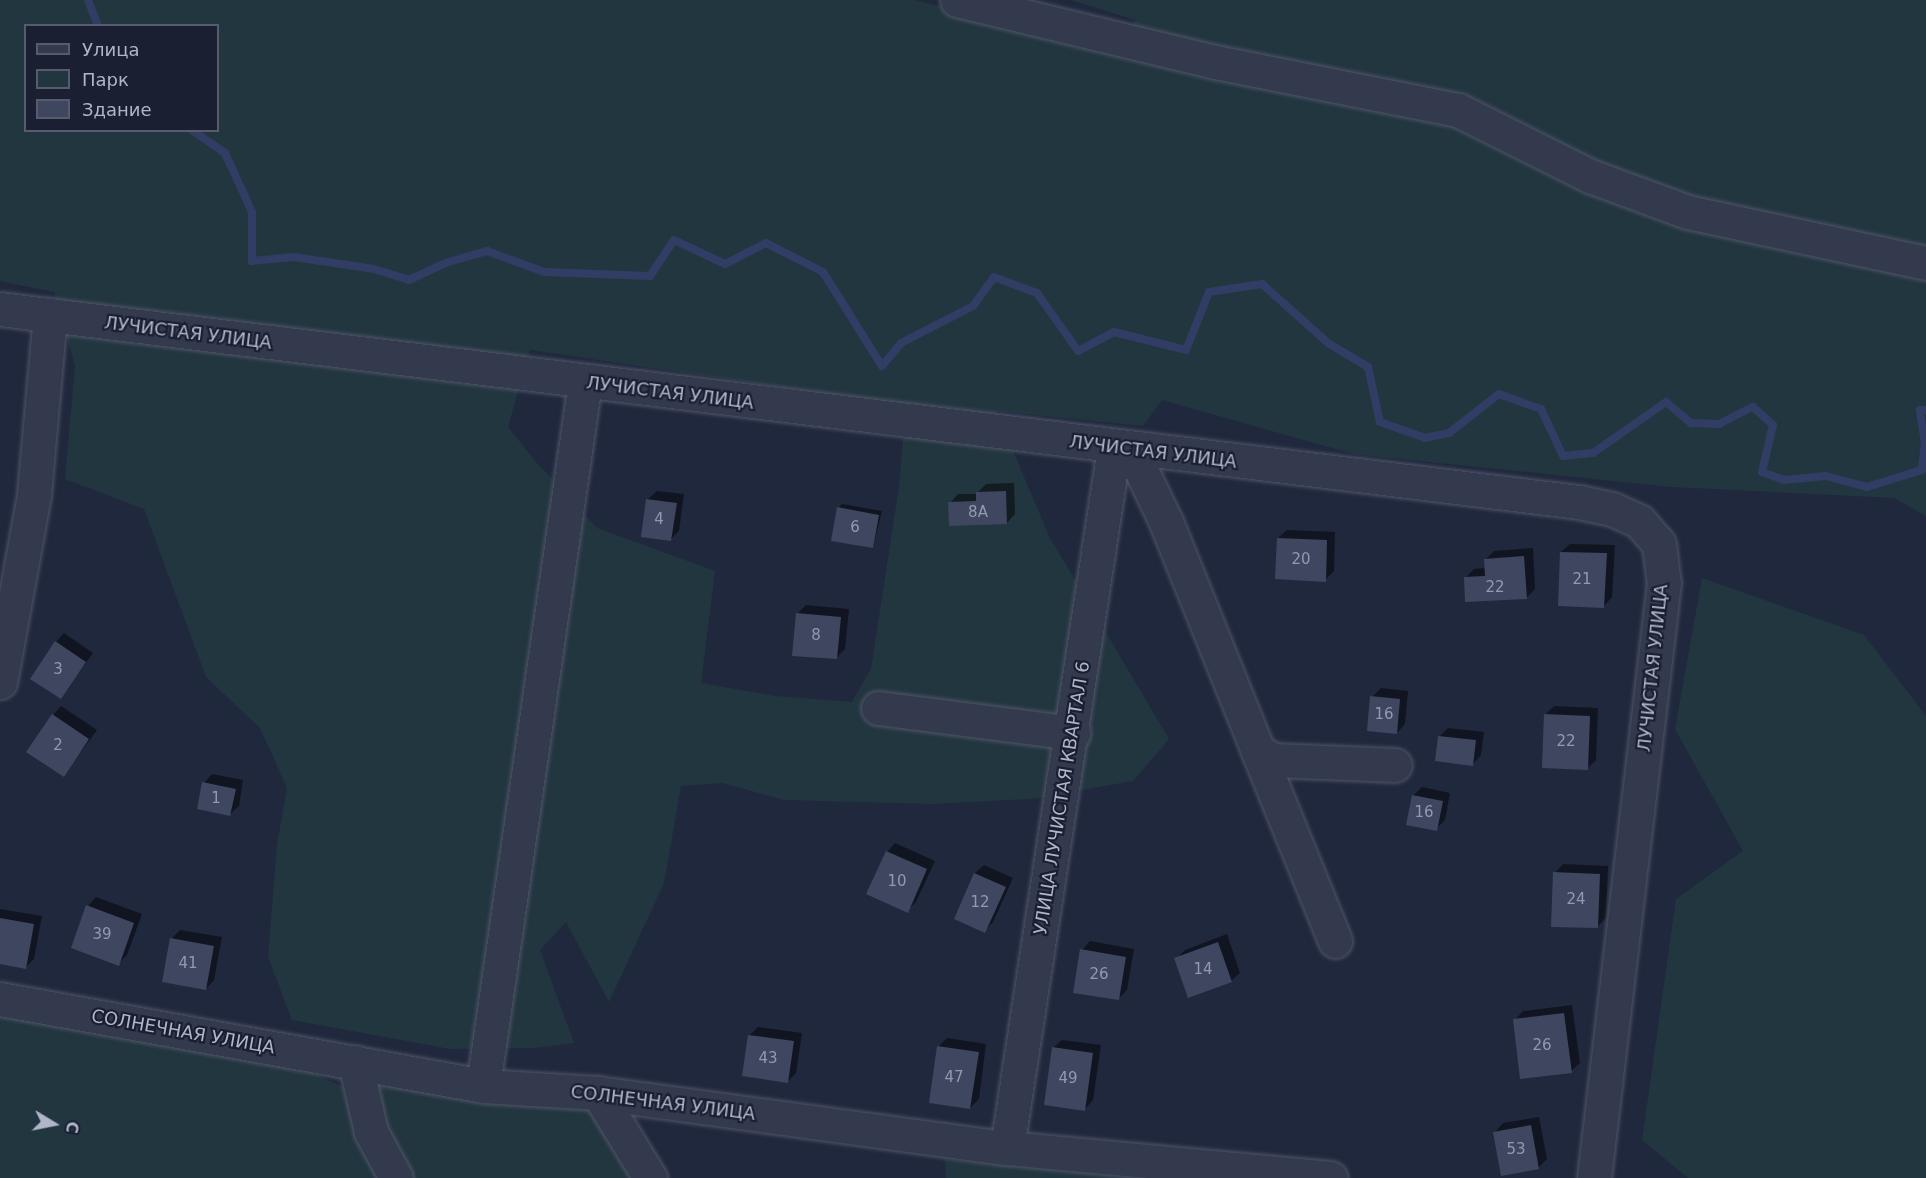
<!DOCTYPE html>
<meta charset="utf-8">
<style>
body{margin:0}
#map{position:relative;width:1926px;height:1178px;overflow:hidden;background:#20283e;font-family:"DejaVu Sans",sans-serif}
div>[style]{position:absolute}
.green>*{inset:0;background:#22363f}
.shadow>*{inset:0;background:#0007}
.stream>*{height:8px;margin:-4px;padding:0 4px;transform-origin:4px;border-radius:4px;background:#313d64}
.building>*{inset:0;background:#3f4660}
.roads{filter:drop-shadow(0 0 2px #505568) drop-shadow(0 0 2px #505568)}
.minor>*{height:33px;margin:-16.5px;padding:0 16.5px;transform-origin:16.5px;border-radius:16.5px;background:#343a4e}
span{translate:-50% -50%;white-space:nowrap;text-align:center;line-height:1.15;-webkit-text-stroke:4.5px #1a1f32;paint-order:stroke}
.number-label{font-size:15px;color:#9499af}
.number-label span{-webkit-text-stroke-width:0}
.street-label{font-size:18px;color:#b0b5c9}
.legend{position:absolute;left:24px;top:24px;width:195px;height:108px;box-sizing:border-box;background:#1a1f32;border:2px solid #565b6e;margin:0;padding:8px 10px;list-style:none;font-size:18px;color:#b0b5c9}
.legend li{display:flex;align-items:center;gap:12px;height:30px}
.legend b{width:30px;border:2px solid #565b6e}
.north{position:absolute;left:24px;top:1094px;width:60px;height:60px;-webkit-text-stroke:4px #1a1f32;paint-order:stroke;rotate:100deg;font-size:16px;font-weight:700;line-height:24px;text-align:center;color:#b0b5c9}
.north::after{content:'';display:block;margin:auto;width:21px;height:27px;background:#b0b5c9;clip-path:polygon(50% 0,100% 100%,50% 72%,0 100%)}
</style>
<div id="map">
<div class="green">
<i style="clip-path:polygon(evenodd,0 0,914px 0,1116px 49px,1135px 20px,1071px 0,1926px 0,1926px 516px,1894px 498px,1672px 487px,1353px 454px,1162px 400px,1143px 426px,996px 411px,1050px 538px,1169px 739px,1133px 781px,1030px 799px,932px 804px,784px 800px,723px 783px,681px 786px,664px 883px,609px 1002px,566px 922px,540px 950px,574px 1043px,535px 1048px,450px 1049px,292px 1020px,268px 957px,277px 845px,287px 788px,260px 728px,206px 677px,144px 509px,65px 479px,75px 366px,54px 292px,0 281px,0 0,26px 26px,218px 26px,218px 130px,26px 130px,26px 26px,0 0,530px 350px,906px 405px,899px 487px,871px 669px,852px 702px,775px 696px,701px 683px,715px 571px,597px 528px,536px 462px,508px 427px,530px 350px)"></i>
<i style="clip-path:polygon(1702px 578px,1864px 635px,1926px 716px,1926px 1178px,1688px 1178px,1642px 1140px,1676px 899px,1743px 851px,1675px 729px)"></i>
<i style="clip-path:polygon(0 1015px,294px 1064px,343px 1087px,367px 1072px,596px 1106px,637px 1178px,0 1178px)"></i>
<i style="clip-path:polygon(945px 1159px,1134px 1178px,946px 1178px)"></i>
</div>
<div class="shadow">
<i style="clip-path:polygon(1014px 483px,1015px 514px,1007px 523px,950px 503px,958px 494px,976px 494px,986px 484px)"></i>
<i style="clip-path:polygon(657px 491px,684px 494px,679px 531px,670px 540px,643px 536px,648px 499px)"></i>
<i style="clip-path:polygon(842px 504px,882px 511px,873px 547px,838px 508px)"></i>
<i style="clip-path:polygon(1287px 530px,1335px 532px,1334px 571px,1325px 580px,1278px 538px)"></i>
<i style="clip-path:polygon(1570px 544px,1615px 545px,1612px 597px,1604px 606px,1561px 552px)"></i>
<i style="clip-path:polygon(1533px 548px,1535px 589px,1526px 598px,1465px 578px,1474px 569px,1486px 568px,1486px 559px,1494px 551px)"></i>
<i style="clip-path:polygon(806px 605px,849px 609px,845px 649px,836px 658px,797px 614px)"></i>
<i style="clip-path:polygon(64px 633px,93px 653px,61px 697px,56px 642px)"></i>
<i style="clip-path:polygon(1381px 688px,1408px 691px,1405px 724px,1397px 733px,1372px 697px)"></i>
<i style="clip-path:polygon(61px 706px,97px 730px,64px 775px,53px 715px)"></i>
<i style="clip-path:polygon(1554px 706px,1598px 708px,1596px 760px,1587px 769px,1545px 715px)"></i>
<i style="clip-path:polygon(1448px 728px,1484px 732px,1481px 755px,1473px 764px,1439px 737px)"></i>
<i style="clip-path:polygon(212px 774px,243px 780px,239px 806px,230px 814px,204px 783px)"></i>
<i style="clip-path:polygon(1422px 787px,1450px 793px,1445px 820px,1436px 829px,1413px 796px)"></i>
<i style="clip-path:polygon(895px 843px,935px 861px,916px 902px,907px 911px,887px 852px)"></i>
<i style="clip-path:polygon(1563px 864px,1608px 866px,1606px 918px,1597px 927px,1555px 873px)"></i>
<i style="clip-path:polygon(984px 865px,1013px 878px,993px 922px,985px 931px,956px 918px,975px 873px)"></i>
<i style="clip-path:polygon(96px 897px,142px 914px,127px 955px,118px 964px,88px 906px)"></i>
<i style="clip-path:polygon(0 909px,42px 916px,34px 959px,26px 967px,0 963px)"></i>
<i style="clip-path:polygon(180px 930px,222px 937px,214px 980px,206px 989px,164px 981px,172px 938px)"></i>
<i style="clip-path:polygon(1227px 934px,1240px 973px,1231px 981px,1176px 959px,1185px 950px)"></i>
<i style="clip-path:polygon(1090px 941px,1134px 949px,1127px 990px,1118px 999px,1082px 950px)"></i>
<i style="clip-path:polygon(1572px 1005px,1580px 1063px,1571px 1071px,1515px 1020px,1523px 1011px)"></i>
<i style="clip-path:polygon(758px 1027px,802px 1033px,796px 1073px,787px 1082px,750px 1035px)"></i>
<i style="clip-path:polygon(947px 1038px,986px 1044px,979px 1099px,970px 1108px,938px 1047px)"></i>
<i style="clip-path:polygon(1062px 1040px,1101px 1045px,1093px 1100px,1085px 1109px,1053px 1048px)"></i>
<i style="clip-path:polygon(1539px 1117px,1547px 1159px,1538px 1168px,1495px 1132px,1503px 1123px)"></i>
</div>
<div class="stream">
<i style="left:88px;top:0;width:28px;rotate:69deg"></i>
<i style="left:192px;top:130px;width:40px;rotate:34.9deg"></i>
<i style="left:225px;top:153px;width:65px;rotate:65.4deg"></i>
<i style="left:252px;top:212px;width:49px;rotate:90deg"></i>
<i style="left:252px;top:261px;width:42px;rotate:-5.4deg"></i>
<i style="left:294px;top:257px;width:81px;rotate:8.5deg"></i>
<i style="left:374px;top:269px;width:37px;rotate:17deg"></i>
<i style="left:409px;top:280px;width:40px;rotate:-25deg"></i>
<i style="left:445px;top:263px;width:44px;rotate:-15.9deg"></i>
<i style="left:487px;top:251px;width:61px;rotate:20.2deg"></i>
<i style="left:544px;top:272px;width:106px;rotate:2.2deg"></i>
<i style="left:650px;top:276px;width:43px;rotate:-56.3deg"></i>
<i style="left:674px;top:240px;width:56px;rotate:25.2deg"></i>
<i style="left:725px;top:264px;width:46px;rotate:-27.1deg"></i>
<i style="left:766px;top:243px;width:64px;rotate:27deg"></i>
<i style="left:823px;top:272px;width:111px;rotate:57.9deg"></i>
<i style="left:882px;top:366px;width:30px;rotate:-50deg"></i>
<i style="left:901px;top:343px;width:81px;rotate:-27.2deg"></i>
<i style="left:973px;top:306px;width:36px;rotate:-54deg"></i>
<i style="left:994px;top:277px;width:46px;rotate:20.4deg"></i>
<i style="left:1037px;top:293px;width:71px;rotate:54.7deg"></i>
<i style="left:1078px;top:351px;width:41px;rotate:-27.8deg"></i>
<i style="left:1114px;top:332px;width:74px;rotate:14deg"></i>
<i style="left:1186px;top:350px;width:62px;rotate:-68.4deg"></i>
<i style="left:1209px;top:292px;width:54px;rotate:-8.6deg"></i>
<i style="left:1262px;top:284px;width:89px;rotate:41.8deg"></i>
<i style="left:1328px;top:343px;width:47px;rotate:31deg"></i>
<i style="left:1368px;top:367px;width:56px;rotate:77.7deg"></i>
<i style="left:1380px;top:422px;width:48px;rotate:19.6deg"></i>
<i style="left:1425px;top:438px;width:25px;rotate:-12deg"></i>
<i style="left:1449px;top:433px;width:63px;rotate:-38deg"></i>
<i style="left:1499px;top:394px;width:45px;rotate:19.7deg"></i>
<i style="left:1541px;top:409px;width:52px;rotate:64.9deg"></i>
<i style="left:1563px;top:456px;width:30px;rotate:-6deg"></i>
<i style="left:1593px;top:453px;width:89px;rotate:-34.9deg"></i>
<i style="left:1666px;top:402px;width:33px;rotate:40deg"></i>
<i style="left:1691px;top:423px;width:28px;rotate:2deg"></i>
<i style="left:1719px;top:424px;width:38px;rotate:-27deg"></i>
<i style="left:1753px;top:407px;width:27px;rotate:42deg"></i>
<i style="left:1773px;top:425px;width:48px;rotate:103.2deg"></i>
<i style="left:1762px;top:472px;width:23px;rotate:20deg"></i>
<i style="left:1784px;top:480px;width:42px;rotate:-5.4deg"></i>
<i style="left:1826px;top:476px;width:42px;rotate:15deg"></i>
<i style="left:1867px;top:487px;width:58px;rotate:-17.2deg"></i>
<i style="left:1922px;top:470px;width:27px;rotate:-84deg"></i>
<i style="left:1925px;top:443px;width:33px;rotate:-99deg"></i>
<i style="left:1920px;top:410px;width:6px"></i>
</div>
<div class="building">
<i style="clip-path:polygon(1006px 491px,1007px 524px,949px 526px,948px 502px,976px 501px,976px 492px)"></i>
<i style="clip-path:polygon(646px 499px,677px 503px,671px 541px,641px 537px)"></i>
<i style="clip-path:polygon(837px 507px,879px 515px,873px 548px,831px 541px)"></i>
<i style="clip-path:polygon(1277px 538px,1327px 540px,1326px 582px,1275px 579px)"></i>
<i style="clip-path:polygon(1560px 552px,1607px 553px,1604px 608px,1558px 606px)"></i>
<i style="clip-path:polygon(1524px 556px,1527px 599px,1465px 602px,1464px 577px,1485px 576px,1484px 559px)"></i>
<i style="clip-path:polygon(796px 613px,841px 617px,837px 659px,792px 656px)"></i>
<i style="clip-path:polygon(55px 641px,86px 662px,61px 699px,30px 679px)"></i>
<i style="clip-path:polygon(1370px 696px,1400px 699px,1397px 734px,1367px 731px)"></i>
<i style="clip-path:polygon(52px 714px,89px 739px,64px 777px,26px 752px)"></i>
<i style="clip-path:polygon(1544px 714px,1590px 716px,1588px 770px,1542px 768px)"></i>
<i style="clip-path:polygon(1438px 736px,1476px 740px,1473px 766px,1435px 761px)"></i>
<i style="clip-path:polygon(202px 782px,236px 789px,230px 816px,197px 809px)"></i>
<i style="clip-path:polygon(1412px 795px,1443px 801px,1437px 831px,1406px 825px)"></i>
<i style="clip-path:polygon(886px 851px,927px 869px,908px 913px,866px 894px)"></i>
<i style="clip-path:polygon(1553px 872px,1600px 874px,1598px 928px,1551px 927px)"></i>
<i style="clip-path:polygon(974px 873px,1006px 887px,985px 933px,954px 919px)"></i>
<i style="clip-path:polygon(86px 905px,134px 923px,119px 966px,71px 948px)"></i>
<i style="clip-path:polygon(0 918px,34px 924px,26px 969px,0 964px)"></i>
<i style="clip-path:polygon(170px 938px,214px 946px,206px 990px,162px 982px)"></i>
<i style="clip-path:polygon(1218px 942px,1232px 982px,1188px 998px,1174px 958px)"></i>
<i style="clip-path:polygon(1080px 949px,1126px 957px,1119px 1000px,1073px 993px)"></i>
<i style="clip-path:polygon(1564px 1013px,1572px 1073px,1520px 1079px,1513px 1019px)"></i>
<i style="clip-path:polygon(748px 1035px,794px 1041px,788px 1083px,742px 1076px)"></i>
<i style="clip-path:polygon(937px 1046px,979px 1052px,970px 1109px,929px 1103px)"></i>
<i style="clip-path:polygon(1052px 1047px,1093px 1053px,1085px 1111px,1044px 1105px)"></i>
<i style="clip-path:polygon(1531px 1125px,1539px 1169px,1501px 1176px,1493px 1132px)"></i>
</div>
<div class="roads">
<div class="minor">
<i style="left:957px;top:0;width:265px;rotate:13.5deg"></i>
<i style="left:1215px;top:62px;width:248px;rotate:11.2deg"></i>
<i style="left:1458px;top:110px;width:148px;rotate:26.6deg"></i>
<i style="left:1590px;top:176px;width:104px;rotate:20.2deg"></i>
<i style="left:1688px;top:212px;width:243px;rotate:12.1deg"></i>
<i style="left:0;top:309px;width:1591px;rotate:6.97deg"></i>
<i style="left:1579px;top:502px;width:34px;rotate:12deg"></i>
<i style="left:1612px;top:509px;width:30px;rotate:24deg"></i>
<i style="left:1639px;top:521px;width:30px;rotate:49deg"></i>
<i style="left:1659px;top:544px;width:38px;rotate:83deg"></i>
<i style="left:1664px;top:582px;width:600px;rotate:96.7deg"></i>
<i style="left:1131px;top:449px;width:81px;rotate:64.4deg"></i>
<i style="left:1166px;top:522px;width:247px;rotate:68.1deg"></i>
<i style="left:1258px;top:751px;width:17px;rotate:31deg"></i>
<i style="left:1273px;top:760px;width:122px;rotate:2.3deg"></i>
<i style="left:0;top:682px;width:191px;rotate:-79.7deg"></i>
<i style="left:34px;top:494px;width:180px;rotate:-84.9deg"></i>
<i style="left:878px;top:708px;width:197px;rotate:7.3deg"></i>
<i style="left:1258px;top:751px;width:205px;rotate:67.9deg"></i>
<i style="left:0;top:999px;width:491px;rotate:10.2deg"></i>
<i style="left:483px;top:1086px;width:115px;rotate:3.5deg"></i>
<i style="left:598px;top:1093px;width:413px;rotate:7.7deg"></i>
<i style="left:1007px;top:1148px;width:325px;rotate:5.3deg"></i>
<i style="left:355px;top:1062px;width:72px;rotate:77.1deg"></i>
<i style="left:371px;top:1132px;width:52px;rotate:61.5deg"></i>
<i style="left:483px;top:1086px;width:711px;rotate:-81.76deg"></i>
<i style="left:598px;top:1093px;width:100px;rotate:58.5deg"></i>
<i style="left:1007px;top:1148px;width:708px;rotate:-81.31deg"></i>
</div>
</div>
<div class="number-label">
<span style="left:978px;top:513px">8А</span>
<span style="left:659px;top:520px">4</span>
<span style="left:855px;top:528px">6</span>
<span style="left:1301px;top:560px">20</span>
<span style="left:1582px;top:580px">21</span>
<span style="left:1495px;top:588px">22</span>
<span style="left:816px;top:636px">8</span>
<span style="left:58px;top:670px">3</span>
<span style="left:1384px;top:715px">16</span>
<span style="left:1566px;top:742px">22</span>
<span style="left:58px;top:746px">2</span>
<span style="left:216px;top:799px">1</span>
<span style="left:1424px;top:813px">16</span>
<span style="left:897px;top:882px">10</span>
<span style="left:1576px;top:900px">24</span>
<span style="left:980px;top:903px">12</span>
<span style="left:102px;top:935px">39</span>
<span style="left:188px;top:964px">41</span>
<span style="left:1203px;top:970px">14</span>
<span style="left:1099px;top:975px">26</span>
<span style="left:1542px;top:1046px">26</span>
<span style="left:768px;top:1059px">43</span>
<span style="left:954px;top:1078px">47</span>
<span style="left:1068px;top:1079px">49</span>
<span style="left:1516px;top:1150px">53</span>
</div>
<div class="street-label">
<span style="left:188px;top:333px;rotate:7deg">ЛУЧИСТАЯ УЛИЦА</span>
<span style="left:670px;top:393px;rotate:7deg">ЛУЧИСТАЯ УЛИЦА</span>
<span style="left:1153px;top:452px;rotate:7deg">ЛУЧИСТАЯ УЛИЦА</span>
<span style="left:1653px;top:668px;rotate:-84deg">ЛУЧИСТАЯ УЛИЦА</span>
<span style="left:1062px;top:798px;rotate:-81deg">УЛИЦА ЛУЧИСТАЯ КВАРТАЛ 6</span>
<span style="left:183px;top:1032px;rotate:10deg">СОЛНЕЧНАЯ УЛИЦА</span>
<span style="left:663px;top:1103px;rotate:7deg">СОЛНЕЧНАЯ УЛИЦА</span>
</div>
<ul class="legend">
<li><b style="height:8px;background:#343a4e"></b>Улица</li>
<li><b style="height:16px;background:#22363f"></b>Парк</li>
<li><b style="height:16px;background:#3f4660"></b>Здание</li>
</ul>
<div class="north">С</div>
</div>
